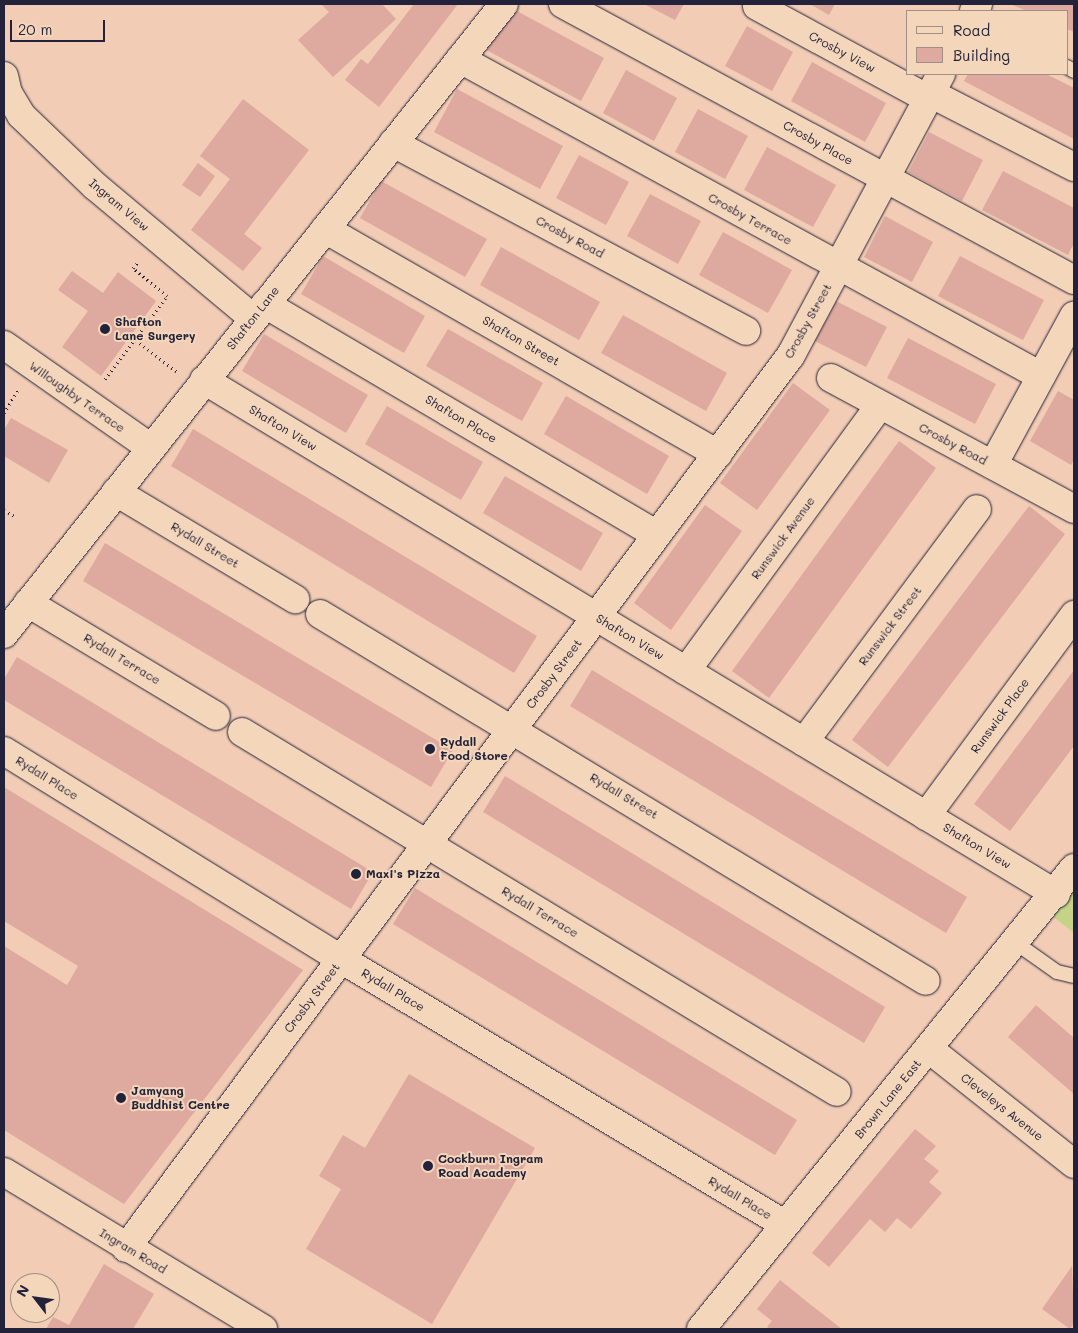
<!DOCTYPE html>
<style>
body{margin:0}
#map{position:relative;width:1078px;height:1333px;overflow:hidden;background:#f2ccb4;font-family:Mali,sans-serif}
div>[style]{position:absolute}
.green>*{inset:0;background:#c4d387}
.building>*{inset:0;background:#dea99e}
.path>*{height:3px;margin-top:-1.5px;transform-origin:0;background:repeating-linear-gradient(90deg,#22223b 0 1px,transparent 0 5px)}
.roads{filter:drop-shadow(0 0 1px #22223b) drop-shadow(0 0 1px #22223b)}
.service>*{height:14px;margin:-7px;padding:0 7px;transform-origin:7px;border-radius:7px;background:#f4d6ba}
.minor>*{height:28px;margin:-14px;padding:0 14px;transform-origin:14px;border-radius:14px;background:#f4d6ba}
.dots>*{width:14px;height:14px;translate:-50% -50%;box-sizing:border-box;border:2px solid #f4d6ba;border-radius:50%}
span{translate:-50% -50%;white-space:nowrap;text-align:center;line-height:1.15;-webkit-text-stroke:4px #f4d6ba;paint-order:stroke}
.street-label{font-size:12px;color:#22223b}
.poi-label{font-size:12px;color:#22223b;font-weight:700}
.left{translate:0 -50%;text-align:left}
.frame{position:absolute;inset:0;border:5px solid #22223b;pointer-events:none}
.legend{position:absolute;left:906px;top:10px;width:162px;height:65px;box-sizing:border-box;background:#f4d6ba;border:1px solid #a08e87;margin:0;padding:6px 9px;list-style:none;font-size:15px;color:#22223b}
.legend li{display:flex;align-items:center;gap:10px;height:25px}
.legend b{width:25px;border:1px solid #a08e87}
.north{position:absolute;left:10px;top:1273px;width:50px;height:50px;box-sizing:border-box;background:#f4d6ba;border:1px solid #a08e87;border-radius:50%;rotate:300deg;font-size:14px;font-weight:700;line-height:20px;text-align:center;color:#22223b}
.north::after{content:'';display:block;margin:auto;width:18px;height:22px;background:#22223b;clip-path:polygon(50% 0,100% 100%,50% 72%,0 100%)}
.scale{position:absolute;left:10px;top:20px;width:95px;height:22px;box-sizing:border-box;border:2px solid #22223b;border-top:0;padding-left:6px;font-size:15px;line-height:18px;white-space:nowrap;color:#22223b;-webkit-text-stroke:4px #f4d6ba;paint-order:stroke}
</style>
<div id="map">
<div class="green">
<i style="clip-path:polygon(1074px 881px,1074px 933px,1050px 914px)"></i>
</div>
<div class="building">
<i style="clip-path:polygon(321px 4px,382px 4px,396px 19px,333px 77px,298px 40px,329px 12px)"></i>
<i style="clip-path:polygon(414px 4px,458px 4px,379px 107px,345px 80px,361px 59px,368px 64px)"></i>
<i style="clip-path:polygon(504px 4px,604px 58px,581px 101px,481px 47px)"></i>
<i style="clip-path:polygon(644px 4px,684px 4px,675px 20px)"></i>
<i style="clip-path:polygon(810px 4px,835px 4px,829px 15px)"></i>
<i style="clip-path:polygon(1010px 4px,1074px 4px,1074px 32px,1067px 29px,1067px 11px,1027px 11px)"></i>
<i style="clip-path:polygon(747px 26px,793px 52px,772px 91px,725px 66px)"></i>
<i style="clip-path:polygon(812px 62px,886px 103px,865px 142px,791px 101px)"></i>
<i style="clip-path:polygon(626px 70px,677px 98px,654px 141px,603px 113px)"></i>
<i style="clip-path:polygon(968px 74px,1046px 74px,1074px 88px,1074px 139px,964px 81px)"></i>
<i style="clip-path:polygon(457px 89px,563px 146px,540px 189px,434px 132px)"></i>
<i style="clip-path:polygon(243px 99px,309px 150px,244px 234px,262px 248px,243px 271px,191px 230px,230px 179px,200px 156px)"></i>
<i style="clip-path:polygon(698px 109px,748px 136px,725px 179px,675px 152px)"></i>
<i style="clip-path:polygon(929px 132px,983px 160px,962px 201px,908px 172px)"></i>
<i style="clip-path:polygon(767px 147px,836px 185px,813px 227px,744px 190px)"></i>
<i style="clip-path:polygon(579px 155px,629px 182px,606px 225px,556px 198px)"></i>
<i style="clip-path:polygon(198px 163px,215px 176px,200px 197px,182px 185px)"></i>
<i style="clip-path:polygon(1003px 171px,1074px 208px,1074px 243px,1068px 255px,982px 210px)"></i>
<i style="clip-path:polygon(381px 181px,487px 239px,465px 277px,360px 218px)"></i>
<i style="clip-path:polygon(650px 194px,701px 221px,678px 264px,627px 236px)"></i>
<i style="clip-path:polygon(885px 216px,933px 242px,912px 282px,864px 257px)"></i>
<i style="clip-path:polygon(723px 232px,792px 270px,768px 313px,699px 275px)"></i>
<i style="clip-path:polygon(501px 247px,600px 302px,579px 340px,480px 285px)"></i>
<i style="clip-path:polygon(323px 256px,425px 316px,404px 353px,301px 294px)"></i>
<i style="clip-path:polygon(960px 256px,1044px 300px,1023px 340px,938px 296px)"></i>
<i style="clip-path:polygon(72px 271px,103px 293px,118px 272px,156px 301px,101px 376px,62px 347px,88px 311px,58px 290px)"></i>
<i style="clip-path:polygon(836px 301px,887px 327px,866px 367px,815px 341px)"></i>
<i style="clip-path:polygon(623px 315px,727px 373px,706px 411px,601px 353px)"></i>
<i style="clip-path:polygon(448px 329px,543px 383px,522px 421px,426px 366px)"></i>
<i style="clip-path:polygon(264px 334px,368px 395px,346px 433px,242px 371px)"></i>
<i style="clip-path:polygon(908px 338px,996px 384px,975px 424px,887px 378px)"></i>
<i style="clip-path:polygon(793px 383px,830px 410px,757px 510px,720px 483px)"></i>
<i style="clip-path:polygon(1058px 391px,1074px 400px,1074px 459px,1071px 465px,1030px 441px)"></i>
<i style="clip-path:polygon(566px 396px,669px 456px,647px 494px,544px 434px)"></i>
<i style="clip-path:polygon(387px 406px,483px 462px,461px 500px,365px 444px)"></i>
<i style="clip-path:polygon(11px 418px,68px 450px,49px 483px,4px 456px,4px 430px)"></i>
<i style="clip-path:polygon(193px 429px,537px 636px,514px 673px,171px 466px)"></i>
<i style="clip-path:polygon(899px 441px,936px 468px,769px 698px,732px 671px)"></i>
<i style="clip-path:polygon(505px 476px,603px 533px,581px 571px,483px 513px)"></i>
<i style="clip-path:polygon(705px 505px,742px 531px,671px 630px,634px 603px)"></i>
<i style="clip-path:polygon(1029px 506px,1065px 534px,888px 767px,852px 740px)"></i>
<i style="clip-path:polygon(105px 543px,453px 750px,431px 787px,83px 581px)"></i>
<i style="clip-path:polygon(17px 657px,373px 872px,351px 909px,4px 700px,4px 679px)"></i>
<i style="clip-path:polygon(592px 670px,967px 897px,946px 933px,570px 706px)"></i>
<i style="clip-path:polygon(1074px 670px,1074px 746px,1010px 831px,974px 804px)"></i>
<i style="clip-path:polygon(505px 776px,885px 1007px,864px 1043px,483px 812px)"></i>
<i style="clip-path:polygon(4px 787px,303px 970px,124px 1204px,4px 1130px,4px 946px,67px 985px,78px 966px,4px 921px)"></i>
<i style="clip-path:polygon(415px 888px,797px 1120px,775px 1155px,393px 924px)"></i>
<i style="clip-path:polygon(1036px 1005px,1074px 1038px,1074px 1094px,1008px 1037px)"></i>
<i style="clip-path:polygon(409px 1074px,535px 1148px,432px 1324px,306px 1249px,341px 1189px,319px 1176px,343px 1135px,365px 1148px)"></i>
<i style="clip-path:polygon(915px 1129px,936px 1146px,924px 1159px,939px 1171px,929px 1182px,942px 1193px,911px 1229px,897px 1218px,885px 1232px,870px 1219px,829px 1267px,812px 1253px)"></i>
<i style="clip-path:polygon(104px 1264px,154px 1294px,133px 1329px,46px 1329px,53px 1317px,69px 1325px)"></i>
<i style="clip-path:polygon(1072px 1266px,1074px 1323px,1070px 1329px,1042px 1309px)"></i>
<i style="clip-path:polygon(780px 1280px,811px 1305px,842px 1329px,769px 1329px,767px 1327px,772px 1321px,757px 1309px)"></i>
</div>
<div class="path">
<i style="left:136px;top:340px;width:51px;rotate:37.8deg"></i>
<i style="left:105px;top:379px;width:104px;rotate:-53.2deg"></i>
<i style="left:167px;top:296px;width:44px;rotate:-140.5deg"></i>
<i style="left:133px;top:268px;width:9px;rotate:-49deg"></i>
<i style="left:4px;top:413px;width:27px;rotate:-59deg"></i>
<i style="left:4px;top:510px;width:14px;rotate:30deg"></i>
</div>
<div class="roads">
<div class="service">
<i style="left:1067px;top:67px;width:8px;rotate:30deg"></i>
<i style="left:1016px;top:943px;width:50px;rotate:35.3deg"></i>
<i style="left:1057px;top:972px;width:17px;rotate:13deg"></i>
</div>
<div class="minor">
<i style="left:563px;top:4px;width:581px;rotate:28.37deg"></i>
<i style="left:757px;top:6px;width:195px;rotate:28.5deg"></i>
<i style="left:974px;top:11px;width:8px;rotate:-60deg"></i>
<i style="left:460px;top:59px;width:662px;rotate:28.62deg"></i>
<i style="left:4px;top:76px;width:17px;rotate:77deg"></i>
<i style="left:8px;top:93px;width:26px;rotate:59deg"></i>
<i style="left:21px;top:115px;width:103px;rotate:43.8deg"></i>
<i style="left:95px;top:186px;width:206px;rotate:39.9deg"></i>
<i style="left:930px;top:93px;width:162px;rotate:27.2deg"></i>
<i style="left:393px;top:143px;width:400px;rotate:28deg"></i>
<i style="left:325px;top:229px;width:453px;rotate:29.8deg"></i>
<i style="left:265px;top:304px;width:455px;rotate:30.5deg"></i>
<i style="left:4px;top:345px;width:179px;rotate:35deg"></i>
<i style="left:831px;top:378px;width:276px;rotate:28.3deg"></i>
<i style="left:204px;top:380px;width:995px;rotate:31.1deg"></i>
<i style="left:993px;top:465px;width:170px;rotate:-61.5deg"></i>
<i style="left:116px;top:492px;width:209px;rotate:30.9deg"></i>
<i style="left:28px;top:603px;width:219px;rotate:31deg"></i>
<i style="left:320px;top:614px;width:708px;rotate:31.2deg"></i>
<i style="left:4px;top:634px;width:804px;rotate:-51.56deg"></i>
<i style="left:686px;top:671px;width:329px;rotate:-53.9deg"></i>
<i style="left:242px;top:732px;width:695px;rotate:31.18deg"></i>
<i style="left:804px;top:742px;width:290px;rotate:-53.4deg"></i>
<i style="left:4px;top:751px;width:396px;rotate:31.7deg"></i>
<i style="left:341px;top:959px;width:516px;rotate:30.89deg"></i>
<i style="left:926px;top:816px;width:250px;rotate:-53.6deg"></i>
<i style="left:929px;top:1049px;width:185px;rotate:38.4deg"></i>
<i style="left:4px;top:1172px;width:303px;rotate:31.2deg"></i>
<i style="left:126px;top:1248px;width:1113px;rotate:-53.33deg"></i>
<i style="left:791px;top:355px;width:319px;rotate:-61.9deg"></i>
<i style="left:701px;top:1329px;width:593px;rotate:-51.02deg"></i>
</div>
</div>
<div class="dots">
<i style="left:105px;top:329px;background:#22223b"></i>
<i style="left:430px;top:749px;background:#22223b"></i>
<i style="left:356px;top:874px;background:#22223b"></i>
<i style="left:121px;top:1098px;background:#22223b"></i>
<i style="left:428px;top:1166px;background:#22223b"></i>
</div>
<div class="street-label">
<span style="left:842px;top:52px;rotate:28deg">Crosby View</span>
<span style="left:818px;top:143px;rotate:29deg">Crosby Place</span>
<span style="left:119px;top:205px;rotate:40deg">Ingram View</span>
<span style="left:750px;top:219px;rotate:29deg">Crosby Terrace</span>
<span style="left:570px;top:237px;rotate:28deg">Crosby Road</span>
<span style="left:253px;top:318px;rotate:-52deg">Shafton Lane</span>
<span style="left:808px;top:321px;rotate:-61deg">Crosby Street</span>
<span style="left:521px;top:341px;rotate:30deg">Shafton Street</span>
<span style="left:77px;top:397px;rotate:35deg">Willoughby Terrace</span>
<span style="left:461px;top:419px;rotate:31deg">Shafton Place</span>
<span style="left:283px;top:428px;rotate:31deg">Shafton View</span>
<span style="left:953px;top:444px;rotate:28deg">Crosby Road</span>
<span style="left:783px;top:538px;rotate:-54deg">Runswick Avenue</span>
<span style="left:205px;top:545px;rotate:31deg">Rydall Street</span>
<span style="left:890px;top:626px;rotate:-53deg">Runswick Street</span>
<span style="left:630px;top:637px;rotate:31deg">Shafton View</span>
<span style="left:122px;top:659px;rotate:31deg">Rydall Terrace</span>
<span style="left:554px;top:674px;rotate:-53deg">Crosby Street</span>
<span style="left:1000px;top:716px;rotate:-54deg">Runswick Place</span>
<span style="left:47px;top:778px;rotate:32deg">Rydall Place</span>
<span style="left:624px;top:796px;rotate:31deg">Rydall Street</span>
<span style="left:977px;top:846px;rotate:31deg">Shafton View</span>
<span style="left:540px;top:912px;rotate:31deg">Rydall Terrace</span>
<span style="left:393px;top:990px;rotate:31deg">Rydall Place</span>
<span style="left:312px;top:998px;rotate:-53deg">Crosby Street</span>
<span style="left:888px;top:1099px;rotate:-51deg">Brown Lane East</span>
<span style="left:1002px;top:1107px;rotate:38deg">Cleveleys Avenue</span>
<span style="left:740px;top:1198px;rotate:31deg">Rydall Place</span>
<span style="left:133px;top:1251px;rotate:31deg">Ingram Road</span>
</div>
<div class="poi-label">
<span class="left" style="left:115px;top:329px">Shafton<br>Lane Surgery</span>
<span class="left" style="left:440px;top:749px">Rydall<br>Food Store</span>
<span class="left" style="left:366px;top:874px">Maxi's Pizza</span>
<span class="left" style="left:131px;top:1098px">Jamyang<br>Buddhist Centre</span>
<span class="left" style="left:438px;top:1166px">Cockburn Ingram<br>Road Academy</span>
</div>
<div class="frame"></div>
<ul class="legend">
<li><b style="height:6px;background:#f4d6ba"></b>Road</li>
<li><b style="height:14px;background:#dea99e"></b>Building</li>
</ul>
<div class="north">N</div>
<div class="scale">20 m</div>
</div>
